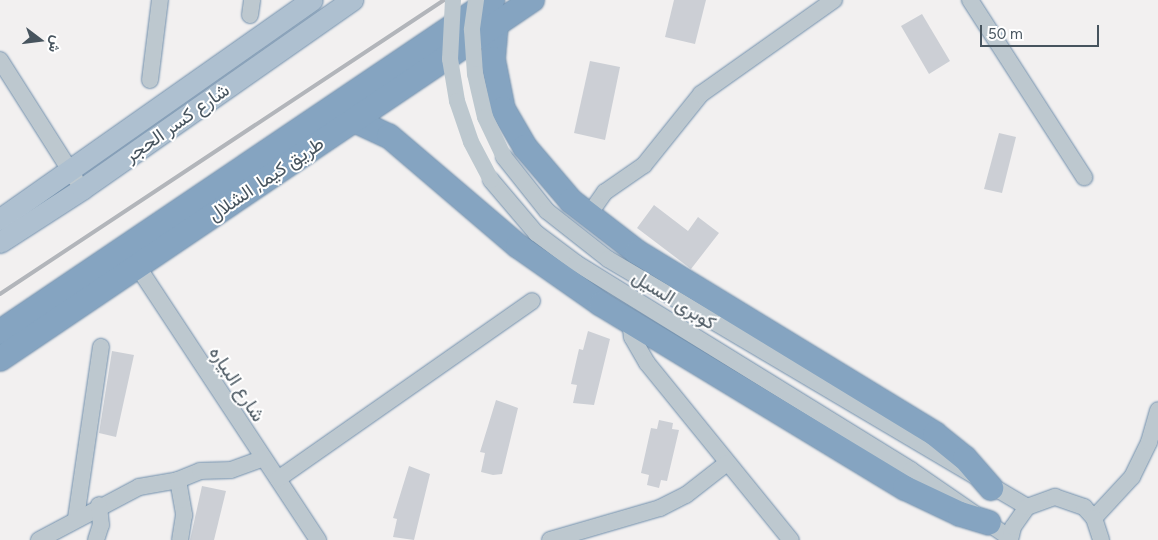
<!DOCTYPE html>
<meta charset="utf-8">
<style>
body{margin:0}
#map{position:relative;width:1158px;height:540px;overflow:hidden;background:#f2f0f0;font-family:Figtree,Vazirmatn,sans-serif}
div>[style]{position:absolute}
.building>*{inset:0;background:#cccfd5}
.roads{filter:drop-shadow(0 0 1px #718fac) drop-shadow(0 0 1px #718fac)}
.minor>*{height:16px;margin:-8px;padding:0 8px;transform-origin:8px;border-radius:8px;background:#bdc8cf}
.major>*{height:21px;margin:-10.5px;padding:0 10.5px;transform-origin:10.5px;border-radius:10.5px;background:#aec0d0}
.highway>*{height:24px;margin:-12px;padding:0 12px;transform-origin:12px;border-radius:12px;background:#85a4c1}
.rail>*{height:4px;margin:-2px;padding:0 2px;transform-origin:2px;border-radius:2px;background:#b2b5ba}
.minor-bridge>*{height:16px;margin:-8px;padding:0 8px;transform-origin:8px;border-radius:8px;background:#bdc8cf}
span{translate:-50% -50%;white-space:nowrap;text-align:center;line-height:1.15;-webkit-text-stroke:4px #fff;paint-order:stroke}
.street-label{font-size:19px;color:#47545e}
.north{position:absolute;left:15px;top:15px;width:50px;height:50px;-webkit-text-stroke:4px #fff;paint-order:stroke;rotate:105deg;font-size:14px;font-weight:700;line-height:20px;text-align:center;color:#47545e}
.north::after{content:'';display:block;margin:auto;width:18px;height:22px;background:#47545e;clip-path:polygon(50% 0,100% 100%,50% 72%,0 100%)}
.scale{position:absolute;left:980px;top:25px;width:119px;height:22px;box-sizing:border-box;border:2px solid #47545e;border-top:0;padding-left:6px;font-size:15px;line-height:18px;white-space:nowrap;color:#47545e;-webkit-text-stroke:4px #fff;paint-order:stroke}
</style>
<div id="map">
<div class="building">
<i style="clip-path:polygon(674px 0,706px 0,695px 44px,665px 37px)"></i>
<i style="clip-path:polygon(922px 14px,950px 61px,929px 74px,901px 26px)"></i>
<i style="clip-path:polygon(590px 61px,620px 67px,605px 140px,574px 133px)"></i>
<i style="clip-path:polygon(999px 133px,1016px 137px,1002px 193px,984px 189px)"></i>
<i style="clip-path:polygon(654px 205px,688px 231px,698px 217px,719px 233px,691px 269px,637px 228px)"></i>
<i style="clip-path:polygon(588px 331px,610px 339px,594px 405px,573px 403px,577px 385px,571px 384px,579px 349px,583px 350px)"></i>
<i style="clip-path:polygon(112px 351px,134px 355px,116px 437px,99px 433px)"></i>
<i style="clip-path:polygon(496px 400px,518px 408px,502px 474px,493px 475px,481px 472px,485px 453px,480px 452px)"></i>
<i style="clip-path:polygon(659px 420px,673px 423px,672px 429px,679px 430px,667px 481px,661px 480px,659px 488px,647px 485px,649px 475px,641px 473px,651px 428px,657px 429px)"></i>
<i style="clip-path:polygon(409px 466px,430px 474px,414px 540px,393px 537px,397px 519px,393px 518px)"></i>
<i style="clip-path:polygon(202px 486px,226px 491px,214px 540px,190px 540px)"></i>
</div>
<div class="roads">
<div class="minor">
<i style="left:970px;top:0;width:211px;rotate:57.2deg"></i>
<i style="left:250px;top:15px;width:15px;rotate:-82deg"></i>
<i style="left:0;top:60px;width:140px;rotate:57.6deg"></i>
<i style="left:150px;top:80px;width:81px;rotate:-82.9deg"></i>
<i style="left:504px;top:157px;width:69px;rotate:51.5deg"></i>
<i style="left:547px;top:211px;width:78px;rotate:38.2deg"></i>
<i style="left:608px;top:259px;width:487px;rotate:30.6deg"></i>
<i style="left:491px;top:180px;width:70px;rotate:49.7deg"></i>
<i style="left:536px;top:233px;width:50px;rotate:36.9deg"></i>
<i style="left:576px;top:263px;width:394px;rotate:31.7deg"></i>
<i style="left:911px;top:470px;width:120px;rotate:34.5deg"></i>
<i style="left:588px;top:216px;width:29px;rotate:-55deg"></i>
<i style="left:605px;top:192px;width:47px;rotate:-34.7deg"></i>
<i style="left:644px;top:165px;width:91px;rotate:-51.2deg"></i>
<i style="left:701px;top:94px;width:163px;rotate:-35.3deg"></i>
<i style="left:132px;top:258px;width:338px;rotate:56.6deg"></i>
<i style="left:630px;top:321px;width:16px;rotate:83deg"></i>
<i style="left:632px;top:337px;width:30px;rotate:60deg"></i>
<i style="left:647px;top:363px;width:228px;rotate:50.9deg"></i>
<i style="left:278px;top:479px;width:310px;rotate:-35deg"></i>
<i style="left:178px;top:480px;width:36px;rotate:80deg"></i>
<i style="left:184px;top:515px;width:25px;rotate:99deg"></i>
<i style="left:76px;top:518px;width:173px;rotate:-81.7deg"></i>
<i style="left:1094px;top:518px;width:56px;rotate:-47.2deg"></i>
<i style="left:1132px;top:477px;width:39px;rotate:-64deg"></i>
<i style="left:1149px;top:442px;width:33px;rotate:-74deg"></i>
<i style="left:39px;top:540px;width:113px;rotate:-27.9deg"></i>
<i style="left:139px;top:487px;width:40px;rotate:-10deg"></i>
<i style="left:178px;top:480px;width:24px;rotate:-22deg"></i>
<i style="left:200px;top:471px;width:31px;rotate:-2deg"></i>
<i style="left:231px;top:470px;width:33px;rotate:-20deg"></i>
<i style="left:96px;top:540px;width:16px;rotate:-72deg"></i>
<i style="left:101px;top:525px;width:20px;rotate:-96deg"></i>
<i style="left:550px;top:540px;width:115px;rotate:-16.2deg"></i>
<i style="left:660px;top:508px;width:29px;rotate:-27deg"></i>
<i style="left:686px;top:495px;width:52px;rotate:-38deg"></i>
<i style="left:1010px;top:540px;width:13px;rotate:-77deg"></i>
<i style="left:1013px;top:527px;width:24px;rotate:-55deg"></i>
<i style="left:1027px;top:507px;width:30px;rotate:-20deg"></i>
<i style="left:1055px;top:497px;width:31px;rotate:19deg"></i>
<i style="left:1084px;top:507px;width:15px;rotate:48deg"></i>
<i style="left:1094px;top:518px;width:23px;rotate:72deg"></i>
</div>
<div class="major">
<i style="left:0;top:219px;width:381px;rotate:-35.1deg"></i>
<i style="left:0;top:242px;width:98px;rotate:-32.9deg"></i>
<i style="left:82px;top:189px;width:330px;rotate:-35deg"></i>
</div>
<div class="highway">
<i style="left:496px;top:25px;width:34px;rotate:95deg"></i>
<i style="left:493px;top:59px;width:51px;rotate:78.7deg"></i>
<i style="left:503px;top:109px;width:44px;rotate:59.9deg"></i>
<i style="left:525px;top:147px;width:71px;rotate:49.6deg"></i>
<i style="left:571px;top:201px;width:83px;rotate:37.7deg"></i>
<i style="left:637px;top:252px;width:349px;rotate:31.4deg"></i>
<i style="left:935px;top:434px;width:38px;rotate:39deg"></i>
<i style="left:965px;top:458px;width:40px;rotate:49deg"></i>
<i style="left:354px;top:120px;width:38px;rotate:25deg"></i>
<i style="left:389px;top:136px;width:170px;rotate:40.5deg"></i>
<i style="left:518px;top:246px;width:101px;rotate:34.9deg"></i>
<i style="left:601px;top:304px;width:355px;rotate:31.2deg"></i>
<i style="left:905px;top:488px;width:61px;rotate:25.3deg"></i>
<i style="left:960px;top:514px;width:30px;rotate:17deg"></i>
<i style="left:0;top:332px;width:594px;rotate:-34.01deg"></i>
<i style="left:0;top:359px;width:642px;rotate:-34.01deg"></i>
</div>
</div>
<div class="rail">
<i style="left:0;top:294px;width:533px;rotate:-33.51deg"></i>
</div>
<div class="minor-bridge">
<i style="left:453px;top:0;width:59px;rotate:92.9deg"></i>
<i style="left:450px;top:59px;width:43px;rotate:80.5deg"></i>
<i style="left:457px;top:101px;width:43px;rotate:71.1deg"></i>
<i style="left:471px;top:142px;width:43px;rotate:62.2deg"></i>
<i style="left:476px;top:0;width:30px;rotate:98deg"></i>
<i style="left:472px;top:30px;width:44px;rotate:86.1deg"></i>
<i style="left:475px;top:74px;width:44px;rotate:76.9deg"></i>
<i style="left:485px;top:117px;width:44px;rotate:64.6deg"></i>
</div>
<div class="street-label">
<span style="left:177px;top:123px;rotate:-35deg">شارع كسر الحجر</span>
<span style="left:266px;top:179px;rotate:-34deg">طريق كيما, الشلال</span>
<span style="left:674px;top:300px;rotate:32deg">كوبرى السيل</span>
<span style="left:237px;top:384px;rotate:57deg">شارع البياره</span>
</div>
<div class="north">ش</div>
<div class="scale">50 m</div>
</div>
